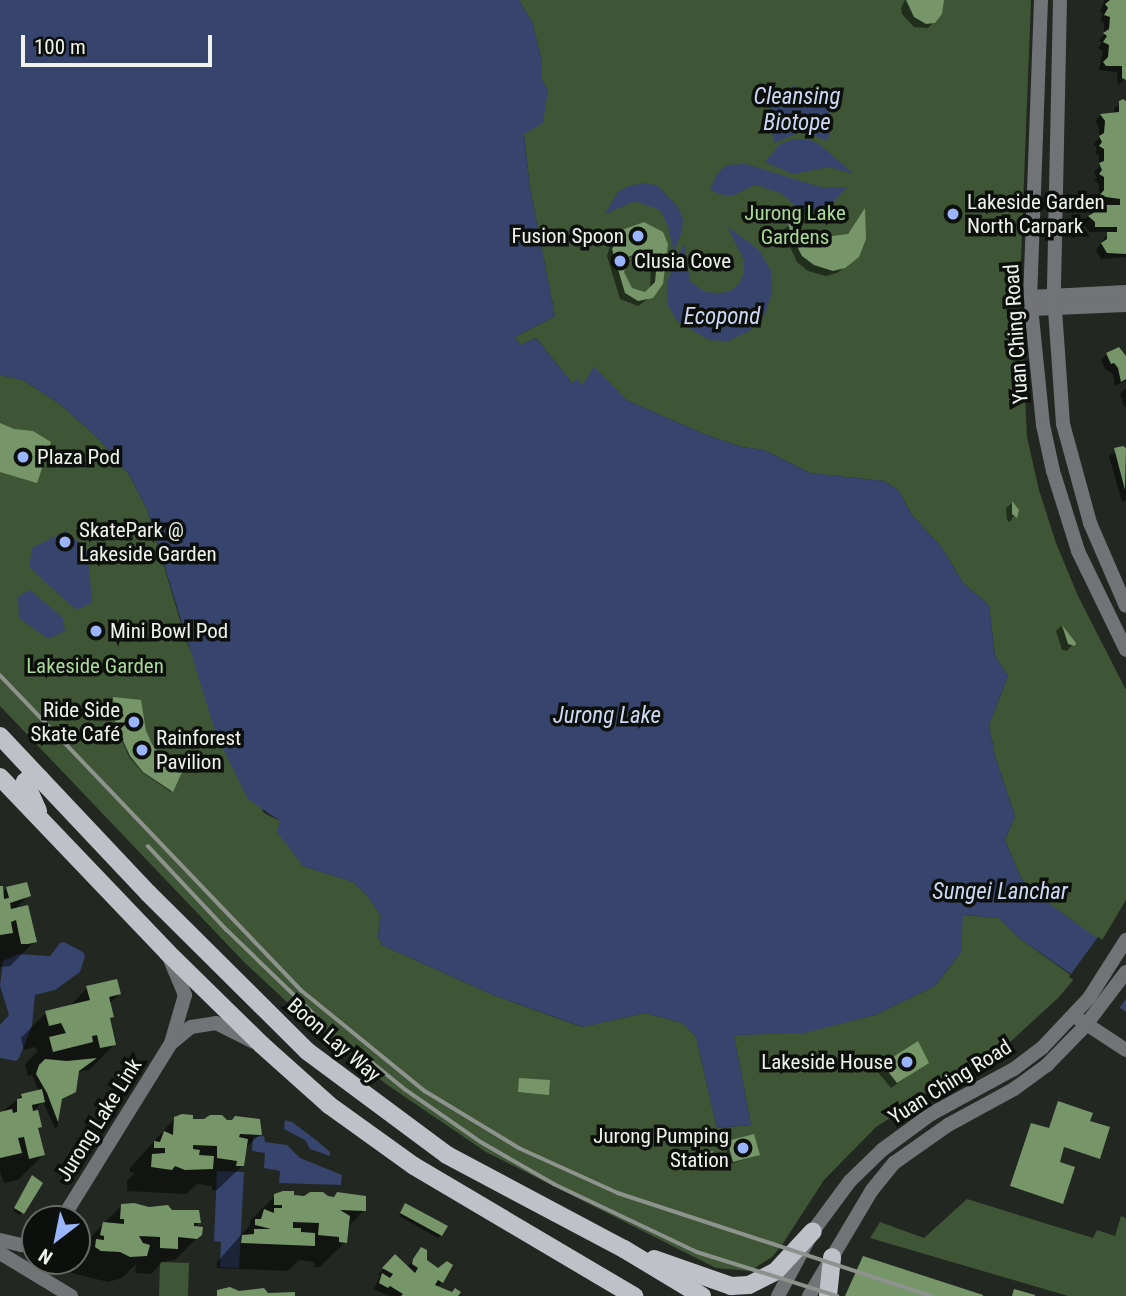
<!DOCTYPE html>
<meta charset="utf-8">
<style>
body{margin:0}
#map{position:relative;width:1126px;height:1296px;overflow:hidden;background:#222721;font-family:"Roboto Condensed",sans-serif}
div>[style]{position:absolute}
.green>*{inset:0;background:#3e5635}
.water>*{inset:0;background:#36446e}
.pier>*{inset:0;background:#222721}
.shadow>*{inset:0;background:#0007}
.building>*{inset:0;background:#76966a}
.minor>*{height:14px;margin:-7px;padding:0 7px;transform-origin:7px;border-radius:7px;background:#717376}
.tertiary>*{height:14px;margin:-7px;padding:0 7px;transform-origin:7px;border-radius:7px;background:#717376}
.primary>*{height:18px;margin:-9px;padding:0 9px;transform-origin:9px;border-radius:9px;background:#bec1c8}
.rail>*{height:3.5px;margin:-1.75px;padding:0 1.75px;transform-origin:1.75px;border-radius:1.75px;background:#8e928d}
.dots>*{width:19px;height:19px;translate:-50% -50%;box-sizing:border-box;border:4px solid #0d0f0c;border-radius:50%}
span{translate:-50% -50%;white-space:nowrap;text-align:center;line-height:1.15;-webkit-text-stroke:7px #0d0f0c;paint-order:stroke}
.poi-label{font-size:21px;color:#eff2ee}
.left{translate:0 -50%;text-align:left}
.right{translate:-100% -50%;text-align:right}
.park-label{font-size:21px;color:#a9da98}
.street-label{font-size:21px;color:#eff2ee}
.water-label{font-size:23px;color:#ccd8f4;font-style:italic}
.north{position:absolute;left:21px;top:1205px;width:70px;height:70px;box-sizing:border-box;background:#0d0f0c;border:2px solid #676a66;border-radius:50%;rotate:212deg;font-size:19px;font-weight:700;line-height:28px;text-align:center;color:#eff2ee}
.north::after{content:'';display:block;margin:auto;width:24px;height:32px;background:#9ab5fd;clip-path:polygon(50% 0,100% 100%,50% 72%,0 100%)}
.scale{position:absolute;left:21px;top:35px;width:191px;height:32px;box-sizing:border-box;border:4px solid #eff2ee;border-top:0;padding-left:9px;font-size:21px;line-height:24px;white-space:nowrap;color:#eff2ee;-webkit-text-stroke:5px #0d0f0c;paint-order:stroke}
</style>
<div id="map">
<div class="green">
<i style="clip-path:polygon(519px 0,1031px 0,1020px 284px,1027px 437px,1039px 490px,1056px 543px,1078px 596px,1126px 690px,1126px 900px,1101px 942px,1033px 892px,1021px 878px,1005px 840px,1015px 816px,995px 756px,989px 725px,1008px 676px,995px 656px,989px 605px,963px 583px,942px 548px,912px 515px,898px 490px,884px 481px,810px 473px,764px 450px,742px 447px,704px 434px,626px 400px,594px 367px,583px 385px,573px 384px,536px 338px,520px 345px,515px 337px,555px 316px,530px 188px,524px 134px,548px 90px,542px 79px,542px 61px,532px 22px)"></i>
<i style="clip-path:polygon(0 375px,23px 380px,60px 404px,99px 439px,128px 473px,147px 509px,186px 640px,264px 813px,280px 821px,303px 866px,353px 882px,367px 895px,381px 916px,378px 936px,382px 945px,493px 995px,582px 1027px,645px 1013px,683px 1023px,696px 1037px,717px 1128px,751px 1125px,734px 1035px,804px 1032px,875px 1015px,935px 986px,961px 952px,962px 915px,999px 918px,1019px 938px,1075px 978px,1058px 998px,1009px 1043px,876px 1127px,824px 1180px,782px 1245px,772px 1257px,750px 1271px,716px 1268px,486px 1152px,386px 1084px,288px 1003px,244px 962px,0 706px)"></i>
<i style="clip-path:polygon(967px 1199px,1093px 1238px,1097px 1230px,1115px 1236px,1121px 1216px,1126px 1218px,1126px 1296px,1068px 1296px,870px 1238px,880px 1222px,924px 1238px)"></i>
<i style="clip-path:polygon(160px 1262px,189px 1263px,188px 1296px,159px 1296px)"></i>
</div>
<div class="water">
<i style="clip-path:polygon(0 0,519px 0,532px 22px,542px 61px,542px 79px,548px 90px,543px 123px,524px 134px,530px 188px,555px 316px,515px 337px,520px 345px,536px 338px,573px 384px,576px 378px,583px 385px,594px 366px,626px 400px,704px 434px,742px 447px,764px 450px,810px 473px,884px 481px,898px 490px,912px 515px,942px 548px,963px 583px,989px 605px,995px 656px,1008px 676px,989px 725px,995px 756px,1015px 816px,1005px 840px,1021px 878px,1033px 892px,1126px 959px,1126px 1012px,1019px 938px,999px 918px,963px 915px,961px 952px,935px 986px,875px 1015px,804px 1033px,734px 1035px,751px 1125px,717px 1128px,696px 1037px,683px 1023px,645px 1013px,583px 1027px,493px 995px,382px 945px,378px 936px,381px 916px,367px 895px,353px 882px,303px 866px,277px 832px,280px 821px,248px 799px,216px 734px,147px 509px,128px 473px,99px 439px,60px 404px,23px 380px,0 375px)"></i>
<i style="clip-path:polygon(793px 86px,815px 91px,828px 102px,832px 127px,827px 141px,813px 135px,798px 133px,774px 143px,769px 111px,781px 92px)"></i>
<i style="clip-path:polygon(794px 139px,808px 139px,819px 144px,854px 174px,829px 167px,793px 174px,765px 162px,780px 144px)"></i>
<i style="clip-path:polygon(746px 164px,820px 187px,848px 187px,830px 205px,815px 209px,796px 206px,781px 193px,760px 186px,752px 186px,734px 195px,723px 195px,710px 190px,717px 174px,726px 165px)"></i>
<i style="clip-path:polygon(645px 183px,658px 186px,678px 207px,683px 219px,682px 231px,674px 252px,668px 226px,660px 210px,635px 201px,605px 214px,618px 192px,629px 186px)"></i>
<i style="clip-path:polygon(727px 226px,759px 250px,771px 271px,772px 293px,765px 314px,749px 331px,728px 341px,709px 340px,677px 321px,668px 305px,667px 282px,684px 243px,690px 281px,705px 292px,718px 293px,729px 292px,739px 284px,744px 272px,744px 260px)"></i>
<i style="clip-path:polygon(66px 531px,87px 550px,92px 599px,91px 603px,79px 609px,74px 608px,29px 567px,32px 548px)"></i>
<i style="clip-path:polygon(30px 590px,63px 618px,65px 631px,48px 639px,19px 618px,18px 597px)"></i>
<i style="clip-path:polygon(64px 942px,83px 952px,85px 956px,80px 972px,55px 990px,35px 995px,32px 1026px,19px 1058px,16px 1061px,0 1058px,0 1025px,9px 1015px,0 986px,3px 961px,18px 954px,50px 956px,60px 943px)"></i>
<i style="clip-path:polygon(285px 1120px,292px 1122px,316px 1140px,330px 1152px,330px 1156px,310px 1149px,305px 1140px,284px 1129px)"></i>
<i style="clip-path:polygon(264px 1136px,265px 1142px,287px 1145px,300px 1158px,342px 1175px,341px 1185px,279px 1183px,280px 1171px,264px 1168px,265px 1153px,252px 1151px,253px 1137px)"></i>
<i style="clip-path:polygon(217px 1171px,244px 1172px,239px 1268px,220px 1267px,221px 1242px,214px 1241px)"></i>
</div>
<div class="pier">
<i style="clip-path:polygon(1098px 937px,1126px 955px,1126px 999px,1118px 1010px,1069px 977px)"></i>
</div>
<div class="shadow">
<i style="clip-path:polygon(905px 0,941px 0,934px 22px,928px 28px,914px 27px,902px 14px,901px 8px)"></i>
<i style="clip-path:polygon(1105px 0,1126px 0,1126px 78px,1118px 85px,1117px 72px,1099px 70px,1103px 51px,1098px 48px,1102px 43px,1099px 40px,1104px 35px,1104px 23px,1100px 21px,1103px 14px,1100px 11px)"></i>
<i style="clip-path:polygon(1121px 102px,1126px 257px,1101px 259px,1096px 250px,1109px 232px,1089px 232px,1083px 222px,1096px 207px,1115px 207px,1095px 202px,1099px 197px,1099px 184px,1094px 181px,1097px 178px,1094px 172px,1099px 167px,1099px 155px,1095px 153px,1097px 149px,1094px 144px,1099px 138px,1099px 128px,1095px 121px,1101px 115px,1114px 115px,1114px 109px)"></i>
<i style="clip-path:polygon(860px 217px,851px 262px,837px 273px,826px 276px,808px 271px,797px 262px,783px 231px,789px 225px,818px 240px,846px 236px)"></i>
<i style="clip-path:polygon(evenodd,634px 226px,667px 244px,652px 296px,638px 306px,620px 299px,607px 256px,610px 246px,634px 226px,636px 256px,651px 266px,650px 289px,645px 294px,631px 289px,622px 272px,627px 257px,636px 256px)"></i>
<i style="clip-path:polygon(1107px 354px,1126px 356px,1126px 381px,1115px 386px,1113px 374px,1105px 369px,1101px 360px)"></i>
<i style="clip-path:polygon(1126px 388px,1126px 406px,1124px 407px,1120px 394px)"></i>
<i style="clip-path:polygon(1123px 448px,1126px 448px,1126px 500px,1122px 502px,1109px 456px)"></i>
<i style="clip-path:polygon(1012px 503px,1017px 510px,1010px 522px,1007px 520px,1006px 508px)"></i>
<i style="clip-path:polygon(1061px 626px,1074px 643px,1067px 651px,1062px 650px,1056px 631px)"></i>
<i style="clip-path:polygon(113px 699px,144px 732px,160px 758px,181px 771px,171px 792px,142px 772px,129px 757px,115px 724px)"></i>
<i style="clip-path:polygon(0 888px,2px 893px,7px 888px,29px 895px,14px 910px,35px 941px,10px 966px,0 967px)"></i>
<i style="clip-path:polygon(87px 988px,119px 994px,109px 1004px,112px 1016px,108px 1020px,114px 1045px,89px 1070px,77px 1072px,77px 1088px,58px 1103px,58px 1126px,55px 1129px,43px 1101px,31px 1114px,40px 1126px,37px 1130px,43px 1155px,18px 1180px,4px 1183px,0 1172px,0 1114px,22px 1095px,39px 1091px,32px 1075px,28px 1076px,25px 1064px,38px 1051px,35px 1047px,24px 1050px,21px 1038px,46px 1013px,68px 1008px)"></i>
<i style="clip-path:polygon(927px 1063px,891px 1088px,877px 1071px,883px 1065px)"></i>
<i style="clip-path:polygon(176px 1117px,205px 1121px,221px 1117px,260px 1134px,245px 1149px,243px 1165px,217px 1190px,212px 1190px,212px 1186px,197px 1184px,186px 1194px,127px 1191px,127px 1181px,135px 1173px,130px 1172px,130px 1168px)"></i>
<i style="clip-path:polygon(1088px 1122px,1098px 1158px,1063px 1147px,1057px 1163px,1061px 1203px,1011px 1187px,1031px 1125px,1049px 1130px)"></i>
<i style="clip-path:polygon(728px 1143px,758px 1155px,730px 1164px,725px 1145px)"></i>
<i style="clip-path:polygon(698px 1155px,714px 1163px,698px 1169px,695px 1158px)"></i>
<i style="clip-path:polygon(30px 1180px,41px 1183px,20px 1215px,13px 1211px)"></i>
<i style="clip-path:polygon(337px 1194px,364px 1210px,347px 1228px,345px 1242px,320px 1267px,314px 1267px,314px 1262px,299px 1260px,288px 1271px,217px 1268px,217px 1262px,250px 1225px,250px 1221px,275px 1196px,333px 1198px)"></i>
<i style="clip-path:polygon(121px 1206px,198px 1212px,199px 1222px,194px 1228px,201px 1234px,175px 1260px,162px 1262px,151px 1274px,135px 1273px,136px 1264px,122px 1278px,108px 1282px,71px 1273px,79px 1249px)"></i>
<i style="clip-path:polygon(403px 1207px,441px 1235px,438px 1238px,399px 1216px)"></i>
<i style="clip-path:polygon(416px 1255px,442px 1282px,436px 1288px,458px 1296px,389px 1296px,374px 1289px,380px 1276px,378px 1275px,395px 1256px,407px 1268px)"></i>
</div>
<div class="building">
<i style="clip-path:polygon(906px 0,944px 0,942px 14px,935px 23px,926px 24px,914px 17px)"></i>
<i style="clip-path:polygon(1126px 0,1126px 80px,1122px 78px,1122px 66px,1106px 66px,1103px 62px,1108px 57px,1109px 45px,1103px 42px,1107px 36px,1103px 33px,1109px 29px,1110px 17px,1104px 15px,1108px 8px,1105px 4px,1110px 0)"></i>
<i style="clip-path:polygon(1123px 99px,1126px 101px,1126px 254px,1107px 253px,1101px 243px,1107px 239px,1107px 232px,1117px 232px,1117px 227px,1095px 227px,1095px 222px,1088px 216px,1095px 212px,1095px 205px,1120px 205px,1120px 199px,1099px 196px,1104px 190px,1104px 177px,1099px 174px,1102px 170px,1099px 163px,1104px 161px,1104px 149px,1099px 146px,1102px 142px,1099px 136px,1104px 133px,1105px 121px,1100px 114px,1119px 112px,1119px 101px)"></i>
<i style="clip-path:polygon(865px 208px,866px 239px,859px 257px,845px 268px,833px 271px,814px 265px,802px 256px,791px 235px,788px 223px,795px 221px,805px 232px,818px 238px,848px 234px)"></i>
<i style="clip-path:polygon(evenodd,644px 222px,663px 232px,668px 244px,663px 284px,653px 298px,638px 301px,625px 293px,612px 249px,622px 230px,644px 222px,643px 251px,657px 260px,655px 282px,645px 292px,632px 288px,624px 272px,628px 257px,643px 251px)"></i>
<i style="clip-path:polygon(1119px 347px,1126px 356px,1126px 379px,1121px 382px,1118px 368px,1114px 363px,1111px 364px,1106px 353px)"></i>
<i style="clip-path:polygon(0 423px,14px 429px,33px 431px,51px 442px,37px 483px,0 472px)"></i>
<i style="clip-path:polygon(1123px 446px,1126px 448px,1125px 490px,1114px 448px)"></i>
<i style="clip-path:polygon(1012px 501px,1019px 510px,1017px 518px,1012px 514px)"></i>
<i style="clip-path:polygon(1062px 625px,1076px 643px,1075px 646px,1068px 644px)"></i>
<i style="clip-path:polygon(113px 697px,141px 700px,146px 731px,152px 744px,161px 757px,183px 770px,173px 792px,143px 772px,130px 756px,115px 723px)"></i>
<i style="clip-path:polygon(27px 882px,31px 896px,10px 903px,11px 909px,28px 905px,37px 942px,28px 944px,21px 944px,16px 920px,11px 922px,13px 933px,0 935px,0 886px,3px 886px,4px 899px,9px 898px,6px 887px)"></i>
<i style="clip-path:polygon(117px 979px,121px 994px,109px 997px,114px 1017px,110px 1018px,116px 1045px,100px 1048px,97px 1035px,92px 1036px,93px 1042px,53px 1052px,49px 1037px,66px 1033px,61px 1023px,49px 1026px,45px 1011px,90px 1000px,86px 986px)"></i>
<i style="clip-path:polygon(918px 1041px,929px 1063px,897px 1083px,882px 1064px)"></i>
<i style="clip-path:polygon(97px 1058px,79px 1071px,76px 1092px,62px 1099px,58px 1122px,47px 1093px,36px 1074px,39px 1065px,45px 1059px,67px 1061px)"></i>
<i style="clip-path:polygon(519px 1078px,550px 1080px,549px 1095px,518px 1092px)"></i>
<i style="clip-path:polygon(42px 1089px,45px 1102px,32px 1105px,33px 1111px,38px 1110px,42px 1127px,38px 1128px,45px 1155px,29px 1159px,24px 1137px,18px 1138px,22px 1153px,0 1158px,0 1112px,12px 1109px,13px 1113px,17px 1112px,17px 1099px,22px 1098px,21px 1094px)"></i>
<i style="clip-path:polygon(1058px 1101px,1093px 1113px,1090px 1121px,1110px 1127px,1100px 1159px,1064px 1147px,1060px 1162px,1075px 1167px,1063px 1204px,1010px 1186px,1031px 1123px,1049px 1128px)"></i>
<i style="clip-path:polygon(182px 1114px,193px 1115px,193px 1119px,204px 1119px,210px 1115px,222px 1115px,227px 1120px,232px 1120px,235px 1116px,260px 1119px,262px 1135px,240px 1134px,239px 1137px,248px 1139px,244px 1166px,236px 1166px,237px 1161px,217px 1158px,217px 1146px,193px 1145px,193px 1149px,200px 1150px,199px 1155px,214px 1156px,213px 1169px,185px 1170px,175px 1166px,172px 1170px,151px 1167px,152px 1154px,165px 1153px,165px 1148px,154px 1148px,154px 1141px,160px 1142px,164px 1131px,173px 1135px,174px 1117px)"></i>
<i style="clip-path:polygon(754px 1134px,760px 1155px,733px 1162px,727px 1141px)"></i>
<i style="clip-path:polygon(713px 1151px,716px 1164px,700px 1167px,697px 1154px)"></i>
<i style="clip-path:polygon(32px 1175px,43px 1183px,24px 1214px,14px 1208px)"></i>
<i style="clip-path:polygon(283px 1191px,294px 1191px,294px 1195px,304px 1196px,310px 1192px,323px 1192px,328px 1196px,334px 1197px,337px 1192px,366px 1196px,366px 1211px,340px 1210px,350px 1216px,347px 1243px,339px 1242px,339px 1237px,318px 1235px,319px 1223px,293px 1222px,293px 1228px,301px 1228px,301px 1232px,315px 1233px,315px 1246px,241px 1243px,242px 1235px,254px 1234px,254px 1229px,271px 1229px,255px 1225px,255px 1219px,261px 1219px,264px 1209px,274px 1213px,274px 1208px,282px 1208px,282px 1205px,274px 1205px,274px 1194px)"></i>
<i style="clip-path:polygon(134px 1203px,149px 1207px,168px 1205px,172px 1210px,199px 1210px,201px 1223px,194px 1223px,194px 1226px,203px 1227px,202px 1235px,197px 1239px,178px 1237px,178px 1249px,160px 1248px,160px 1237px,139px 1236px,143px 1243px,150px 1245px,147px 1256px,130px 1257px,120px 1252px,101px 1251px,95px 1247px,96px 1239px,104px 1240px,104px 1236px,100px 1235px,103px 1222px,124px 1224px,124px 1219px,120px 1219px,121px 1204px)"></i>
<i style="clip-path:polygon(405px 1203px,448px 1226px,442px 1236px,400px 1213px)"></i>
<i style="clip-path:polygon(421px 1247px,427px 1250px,427px 1260px,438px 1268px,447px 1261px,453px 1265px,443px 1283px,438px 1280px,435px 1285px,452px 1292px,455px 1288px,461px 1292px,458px 1296px,401px 1296px,403px 1294px,390px 1286px,388px 1288px,379px 1283px,382px 1273px,390px 1278px,393px 1274px,382px 1268px,395px 1254px,415px 1273px,418px 1268px,412px 1264px,413px 1259px)"></i>
<i style="clip-path:polygon(863px 1256px,983px 1295px,983px 1296px,845px 1296px)"></i>
<i style="clip-path:polygon(230px 1287px,239px 1291px,264px 1288px,268px 1293px,295px 1292px,295px 1296px,217px 1296px,217px 1290px)"></i>
<i style="clip-path:polygon(1014px 1289px,1035px 1295px,1035px 1296px,1012px 1296px)"></i>
</div>
<div class="minor">
<i style="left:1030px;top:297px;width:96px;rotate:-3deg"></i>
<i style="left:1032px;top:309px;width:94px;rotate:-2.4deg"></i>
<i style="left:1074px;top:1016px;width:62px;rotate:33.2deg"></i>
<i style="left:173px;top:1042px;width:23px;rotate:-40deg"></i>
<i style="left:191px;top:1027px;width:25px;rotate:-9deg"></i>
<i style="left:216px;top:1023px;width:42px;rotate:26.6deg"></i>
<i style="left:62px;top:1219px;width:207px;rotate:-58.2deg"></i>
<i style="left:171px;top:1043px;width:50px;rotate:-73.7deg"></i>
<i style="left:185px;top:995px;width:41px;rotate:-112.8deg"></i>
<i style="left:0;top:1240px;width:22px;rotate:13deg"></i>
<i style="left:21px;top:1245px;width:15px;rotate:-16deg"></i>
<i style="left:0;top:1253px;width:83px;rotate:31.2deg"></i>
</div>
<div class="tertiary">
<i style="left:1041px;top:0;width:297px;rotate:92.1deg"></i>
<i style="left:1030px;top:297px;width:129px;rotate:84.2deg"></i>
<i style="left:1043px;top:425px;width:47px;rotate:77.7deg"></i>
<i style="left:1053px;top:471px;width:84px;rotate:72.6deg"></i>
<i style="left:1078px;top:551px;width:110px;rotate:64.1deg"></i>
<i style="left:1060px;top:0;width:295px;rotate:91.2deg"></i>
<i style="left:1054px;top:295px;width:129px;rotate:86deg"></i>
<i style="left:1063px;top:424px;width:103px;rotate:74.7deg"></i>
<i style="left:1090px;top:523px;width:90px;rotate:66.6deg"></i>
<i style="left:778px;top:1296px;width:74px;rotate:-61.7deg"></i>
<i style="left:813px;top:1231px;width:62px;rotate:-53.5deg"></i>
<i style="left:850px;top:1181px;width:45px;rotate:-44.1deg"></i>
<i style="left:882px;top:1150px;width:61px;rotate:-36.3deg"></i>
<i style="left:931px;top:1114px;width:94px;rotate:-28.5deg"></i>
<i style="left:1014px;top:1069px;width:35px;rotate:-37deg"></i>
<i style="left:1042px;top:1048px;width:69px;rotate:-46.8deg"></i>
<i style="left:1089px;top:998px;width:69px;rotate:-57.5deg"></i>
<i style="left:809px;top:1296px;width:123px;rotate:-59.3deg"></i>
<i style="left:872px;top:1190px;width:35px;rotate:-51deg"></i>
<i style="left:894px;top:1163px;width:66px;rotate:-35.1deg"></i>
<i style="left:948px;top:1125px;width:75px;rotate:-28.6deg"></i>
<i style="left:1014px;top:1089px;width:41px;rotate:-36deg"></i>
<i style="left:1047px;top:1065px;width:54px;rotate:-45.7deg"></i>
<i style="left:1085px;top:1026px;width:68px;rotate:-52.8deg"></i>
</div>
<div class="primary">
<i style="left:0;top:736px;width:216px;rotate:46.7deg"></i>
<i style="left:148px;top:893px;width:224px;rotate:44.8deg"></i>
<i style="left:307px;top:1051px;width:174px;rotate:36.6deg"></i>
<i style="left:447px;top:1155px;width:200px;rotate:28deg"></i>
<i style="left:624px;top:1249px;width:91px;rotate:31.1deg"></i>
<i style="left:0;top:777px;width:242px;rotate:46.3deg"></i>
<i style="left:167px;top:952px;width:133px;rotate:44.4deg"></i>
<i style="left:262px;top:1045px;width:90px;rotate:41.8deg"></i>
<i style="left:329px;top:1105px;width:105px;rotate:35.7deg"></i>
<i style="left:414px;top:1166px;width:256px;rotate:30.6deg"></i>
<i style="left:38px;top:811px;width:32px;rotate:-114deg"></i>
<i style="left:25px;top:782px;width:8px;rotate:-45deg"></i>
<i style="left:31px;top:776px;width:9px;rotate:13deg"></i>
<i style="left:654px;top:1259px;width:82px;rotate:19.3deg"></i>
<i style="left:731px;top:1286px;width:18px;rotate:-3deg"></i>
<i style="left:749px;top:1285px;width:30px;rotate:-27deg"></i>
<i style="left:776px;top:1271px;width:54px;rotate:-47.2deg"></i>
<i style="left:828px;top:1296px;width:39px;rotate:-84deg"></i>
</div>
<div class="rail">
<i style="left:0;top:675px;width:436px;rotate:46.3deg"></i>
<i style="left:301px;top:990px;width:160px;rotate:39.2deg"></i>
<i style="left:425px;top:1091px;width:110px;rotate:31.2deg"></i>
<i style="left:519px;top:1148px;width:109px;rotate:24.4deg"></i>
<i style="left:618px;top:1193px;width:330px;rotate:18.2deg"></i>
<i style="left:148px;top:846px;width:115px;rotate:46.8deg"></i>
<i style="left:227px;top:930px;width:125px;rotate:44deg"></i>
<i style="left:363px;top:1055px;width:55px;rotate:39.1deg"></i>
<i style="left:406px;top:1090px;width:91px;rotate:34.7deg"></i>
<i style="left:481px;top:1142px;width:84px;rotate:29.9deg"></i>
<i style="left:554px;top:1184px;width:158px;rotate:25.4deg"></i>
<i style="left:697px;top:1252px;width:147px;rotate:17.4deg"></i>
</div>
<div class="dots">
<i style="left:953px;top:214px;background:#9ab5fd"></i>
<i style="left:638px;top:236px;background:#9ab5fd"></i>
<i style="left:620px;top:261px;background:#9ab5fd"></i>
<i style="left:23px;top:457px;background:#9ab5fd"></i>
<i style="left:65px;top:542px;background:#9ab5fd"></i>
<i style="left:96px;top:631px;background:#9ab5fd"></i>
<i style="left:134px;top:722px;background:#9ab5fd"></i>
<i style="left:142px;top:750px;background:#9ab5fd"></i>
<i style="left:907px;top:1062px;background:#9ab5fd"></i>
<i style="left:743px;top:1148px;background:#9ab5fd"></i>
</div>
<div class="poi-label">
<span class="left" style="left:967px;top:214px">Lakeside Garden<br>North Carpark</span>
<span class="right" style="left:624px;top:236px">Fusion Spoon</span>
<span class="left" style="left:634px;top:261px">Clusia Cove</span>
<span class="left" style="left:37px;top:457px">Plaza Pod</span>
<span class="left" style="left:79px;top:542px">SkatePark @<br>Lakeside Garden</span>
<span class="left" style="left:110px;top:631px">Mini Bowl Pod</span>
<span class="right" style="left:120px;top:722px">Ride Side<br>Skate Café</span>
<span class="left" style="left:156px;top:750px">Rainforest<br>Pavilion</span>
<span class="right" style="left:893px;top:1062px">Lakeside House</span>
<span class="right" style="left:729px;top:1148px">Jurong Pumping<br>Station</span>
</div>
<div class="park-label">
<span style="left:795px;top:225px">Jurong Lake<br>Gardens</span>
<span style="left:95px;top:666px">Lakeside Garden</span>
</div>
<div class="street-label">
<span style="left:1016px;top:334px;rotate:-94deg">Yuan Ching Road</span>
<span style="left:334px;top:1040px;rotate:41deg">Boon Lay Way</span>
<span style="left:950px;top:1082px;rotate:-32deg">Yuan Ching Road</span>
<span style="left:99px;top:1120px;rotate:-58deg">Jurong Lake Link</span>
</div>
<div class="water-label">
<span style="left:797px;top:110px">Cleansing<br>Biotope</span>
<span style="left:722px;top:317px">Ecopond</span>
<span style="left:607px;top:716px">Jurong Lake</span>
<span style="left:1000px;top:892px">Sungei Lanchar</span>
</div>
<div class="north">N</div>
<div class="scale">100 m</div>
</div>
